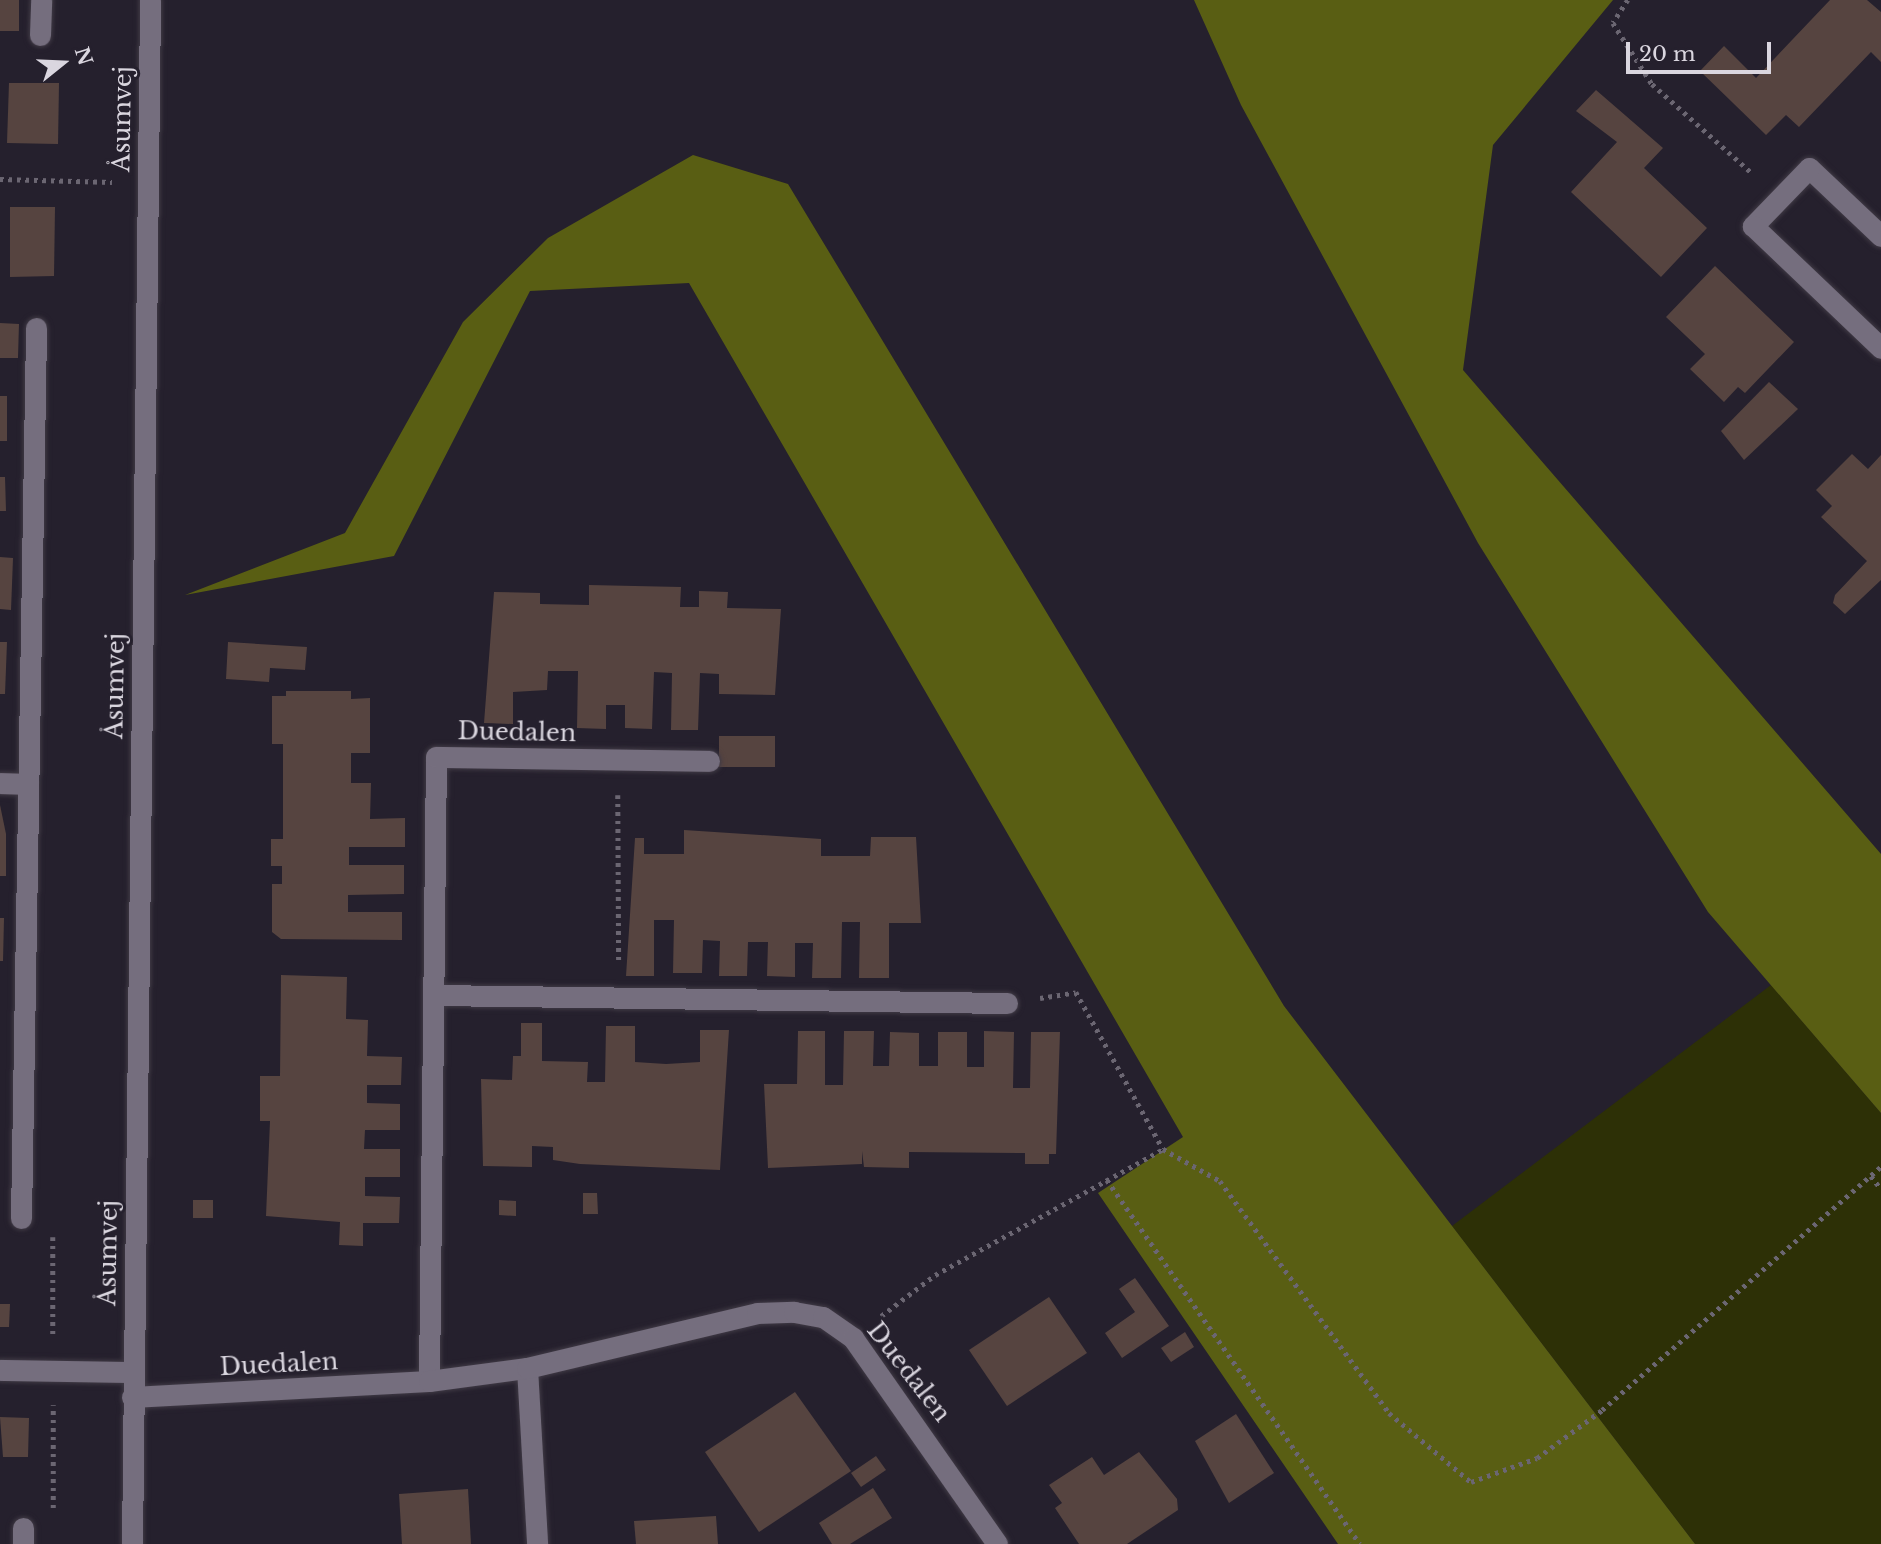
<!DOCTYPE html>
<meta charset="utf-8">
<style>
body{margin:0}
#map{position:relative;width:1881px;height:1544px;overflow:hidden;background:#25202d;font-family:"Libre Baskerville",serif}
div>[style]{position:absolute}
.green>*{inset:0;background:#2d3006}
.forest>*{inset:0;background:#595e13}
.building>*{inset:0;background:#564440}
.path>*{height:4.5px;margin-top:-2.25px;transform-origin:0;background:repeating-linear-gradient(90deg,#6b6672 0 3.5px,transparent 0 8.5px)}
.roads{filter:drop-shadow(0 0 2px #403a45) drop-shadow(0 0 2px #403a45)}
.minor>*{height:21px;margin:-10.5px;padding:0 10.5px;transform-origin:10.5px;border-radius:10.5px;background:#756e7e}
span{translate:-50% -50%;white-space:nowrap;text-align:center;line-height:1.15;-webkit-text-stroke:6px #25202d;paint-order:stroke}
.street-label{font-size:24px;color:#dad6df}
.north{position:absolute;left:28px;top:28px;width:70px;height:70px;-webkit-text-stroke:5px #25202d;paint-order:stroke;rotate:72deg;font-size:19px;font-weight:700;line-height:28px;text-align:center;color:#dad6df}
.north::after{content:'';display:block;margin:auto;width:24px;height:32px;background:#dad6df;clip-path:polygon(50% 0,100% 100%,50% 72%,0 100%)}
.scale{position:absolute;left:1626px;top:42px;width:145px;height:32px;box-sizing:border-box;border:4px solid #dad6df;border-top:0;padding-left:9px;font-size:21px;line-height:24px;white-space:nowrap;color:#dad6df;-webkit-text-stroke:5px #25202d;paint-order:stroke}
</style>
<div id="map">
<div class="green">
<i style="clip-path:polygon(1771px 985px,1881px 1113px,1881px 1544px,1695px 1544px,1452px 1226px)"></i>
</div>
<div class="forest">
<i style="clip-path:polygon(1194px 0,1613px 0,1493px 145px,1463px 370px,1881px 854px,1881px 1113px,1708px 912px,1478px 543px,1241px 105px)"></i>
<i style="clip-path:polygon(693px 155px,788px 184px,1284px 1006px,1695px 1544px,1338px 1544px,1098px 1193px,1183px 1137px,689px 283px,530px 291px,394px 556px,185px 595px,345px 533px,463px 322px,548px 238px)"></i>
</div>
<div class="building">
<i style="clip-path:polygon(0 0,19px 0,19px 31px,0 31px)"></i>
<i style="clip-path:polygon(1830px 0,1867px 0,1881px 12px,1881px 62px,1871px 52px,1799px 127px,1786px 115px,1766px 135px,1700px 71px,1724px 46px,1756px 78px)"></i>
<i style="clip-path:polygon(9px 83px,59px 83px,58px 144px,7px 143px)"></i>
<i style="clip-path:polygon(1596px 90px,1663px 148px,1644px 168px,1707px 228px,1661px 277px,1571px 192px,1617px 142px,1576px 111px)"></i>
<i style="clip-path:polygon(10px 207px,55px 207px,54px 276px,10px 277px)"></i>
<i style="clip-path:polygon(1715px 266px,1794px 342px,1745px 393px,1738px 387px,1724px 402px,1690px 369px,1705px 354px,1666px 317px)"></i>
<i style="clip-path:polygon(0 323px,19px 324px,18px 358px,0 358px)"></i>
<i style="clip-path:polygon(1769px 382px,1798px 409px,1744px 460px,1721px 431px)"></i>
<i style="clip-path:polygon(0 396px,7px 396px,7px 441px,0 441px)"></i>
<i style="clip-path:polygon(1852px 454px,1868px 469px,1881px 455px,1881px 580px,1845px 614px,1833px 603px,1835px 595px,1867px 561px,1821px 517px,1832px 506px,1816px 490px)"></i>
<i style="clip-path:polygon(0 477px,5px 477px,6px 511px,0 511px)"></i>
<i style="clip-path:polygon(0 557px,13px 558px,11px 610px,0 609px)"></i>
<i style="clip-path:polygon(589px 585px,681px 587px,680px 607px,699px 607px,699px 591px,728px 592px,727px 608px,781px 609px,775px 695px,719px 694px,719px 674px,700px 673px,698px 730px,671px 730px,672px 673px,654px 672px,652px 729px,625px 728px,625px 705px,606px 705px,606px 729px,577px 728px,578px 671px,548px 671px,547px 690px,513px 692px,513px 724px,484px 723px,494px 592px,540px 593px,540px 604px,589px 605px)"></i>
<i style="clip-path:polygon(0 642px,7px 642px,5px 694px,0 694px)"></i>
<i style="clip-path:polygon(228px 642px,307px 647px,305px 670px,270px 668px,269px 682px,226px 679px)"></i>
<i style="clip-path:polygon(286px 691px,351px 691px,351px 699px,370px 698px,370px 753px,351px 753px,351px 783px,371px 783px,370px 819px,405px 818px,405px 847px,349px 847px,349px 865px,404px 865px,404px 894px,348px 895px,348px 912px,402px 912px,402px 940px,281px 939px,272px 932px,272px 884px,282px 884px,282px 866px,271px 866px,271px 839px,283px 839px,283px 744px,272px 744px,272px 696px,286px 696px)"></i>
<i style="clip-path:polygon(719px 736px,775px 736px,775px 767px,719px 767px)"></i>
<i style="clip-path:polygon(0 805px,6px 834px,6px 876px,0 876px)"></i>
<i style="clip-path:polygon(684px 830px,821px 839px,821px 856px,870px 856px,871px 837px,916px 837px,921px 923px,889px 923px,889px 978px,859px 978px,860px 922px,842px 922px,841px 978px,812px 978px,813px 943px,795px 943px,795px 977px,767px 976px,768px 942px,748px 942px,747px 976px,719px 976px,720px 941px,703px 940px,702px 973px,673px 973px,674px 920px,654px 920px,654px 976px,626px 976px,635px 838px,644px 838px,644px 854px,684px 854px)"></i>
<i style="clip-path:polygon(0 918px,4px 918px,3px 961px,0 961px)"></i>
<i style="clip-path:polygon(281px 975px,347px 977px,346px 1019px,368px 1020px,367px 1056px,402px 1057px,401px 1085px,367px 1085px,367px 1103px,400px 1104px,400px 1130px,365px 1130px,364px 1149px,400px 1149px,400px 1177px,365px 1177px,365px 1196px,400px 1197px,399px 1223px,363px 1223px,363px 1246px,339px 1245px,340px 1222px,266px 1216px,270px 1121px,260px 1121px,260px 1076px,280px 1076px)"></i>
<i style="clip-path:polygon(521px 1023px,542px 1023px,542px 1061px,588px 1062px,587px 1082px,605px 1082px,606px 1026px,635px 1026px,635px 1062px,666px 1064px,700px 1062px,700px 1030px,729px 1030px,720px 1170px,580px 1164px,553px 1160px,553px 1147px,532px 1146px,532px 1167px,483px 1166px,481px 1079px,512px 1080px,513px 1056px,521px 1056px)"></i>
<i style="clip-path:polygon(798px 1031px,825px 1031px,825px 1085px,843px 1085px,844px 1031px,874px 1031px,873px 1066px,889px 1066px,890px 1032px,919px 1033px,919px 1066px,938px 1066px,938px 1032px,967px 1032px,967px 1067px,984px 1067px,984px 1031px,1014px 1032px,1013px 1088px,1030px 1088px,1031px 1032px,1060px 1032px,1056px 1154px,1049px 1154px,1049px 1164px,1025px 1164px,1025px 1153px,909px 1152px,909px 1168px,864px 1167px,862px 1151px,862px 1164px,768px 1168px,764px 1084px,797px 1084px)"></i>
<i style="clip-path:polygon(583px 1193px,597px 1193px,598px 1214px,583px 1214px)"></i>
<i style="clip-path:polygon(193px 1200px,213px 1200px,213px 1218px,193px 1218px)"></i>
<i style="clip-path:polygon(499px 1200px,516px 1201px,516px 1216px,499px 1215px)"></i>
<i style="clip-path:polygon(1135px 1278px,1169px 1326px,1122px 1358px,1105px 1333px,1135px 1312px,1119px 1289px)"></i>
<i style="clip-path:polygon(1049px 1297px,1087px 1353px,1007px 1406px,969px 1350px)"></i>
<i style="clip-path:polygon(0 1304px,10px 1304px,9px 1327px,0 1327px)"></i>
<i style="clip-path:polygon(1185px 1332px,1194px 1347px,1171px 1362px,1161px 1348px)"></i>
<i style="clip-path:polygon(795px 1392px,851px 1471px,759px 1532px,705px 1452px)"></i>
<i style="clip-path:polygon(1236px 1414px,1274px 1473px,1229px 1503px,1195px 1441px)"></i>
<i style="clip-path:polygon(0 1417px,29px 1418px,28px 1457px,3px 1457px)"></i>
<i style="clip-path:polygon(1139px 1452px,1177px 1499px,1178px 1510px,1127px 1544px,1079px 1544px,1055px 1508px,1062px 1503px,1049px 1485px,1092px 1457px,1104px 1475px)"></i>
<i style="clip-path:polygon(876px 1456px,886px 1470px,861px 1487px,851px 1473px)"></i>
<i style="clip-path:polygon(873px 1488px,892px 1518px,850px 1544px,832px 1544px,819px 1523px)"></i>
<i style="clip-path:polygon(468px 1489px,471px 1544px,402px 1544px,399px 1494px)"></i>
<i style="clip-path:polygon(716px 1516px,718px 1544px,636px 1544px,634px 1521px)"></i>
</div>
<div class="path">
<i style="left:1628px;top:0;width:27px;rotate:123deg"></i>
<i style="left:1613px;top:23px;width:72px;rotate:57.4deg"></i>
<i style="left:1652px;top:84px;width:135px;rotate:41.7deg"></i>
<i style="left:0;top:179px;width:112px;rotate:1.5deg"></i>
<i style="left:618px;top:795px;width:166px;rotate:89.7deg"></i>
<i style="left:1040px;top:998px;width:36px;rotate:-9deg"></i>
<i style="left:1076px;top:992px;width:179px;rotate:61deg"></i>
<i style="left:1871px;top:1176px;width:16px;rotate:52deg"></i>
<i style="left:1107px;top:1180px;width:443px;rotate:55.2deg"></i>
<i style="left:53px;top:1237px;width:100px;rotate:90deg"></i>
<i style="left:881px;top:1316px;width:68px;rotate:-37.2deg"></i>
<i style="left:935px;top:1275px;width:260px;rotate:-28.9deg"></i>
<i style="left:1163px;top:1149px;width:65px;rotate:29.3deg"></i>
<i style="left:1220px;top:1181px;width:287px;rotate:53.9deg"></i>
<i style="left:1389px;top:1413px;width:107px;rotate:40.1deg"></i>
<i style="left:1471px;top:1482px;width:70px;rotate:-20deg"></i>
<i style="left:1537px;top:1458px;width:81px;rotate:-36.4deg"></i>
<i style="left:1602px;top:1410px;width:370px;rotate:-41.1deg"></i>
<i style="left:53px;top:1508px;width:103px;rotate:-90deg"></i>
</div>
<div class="roads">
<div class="minor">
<i style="left:40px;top:35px;width:35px;rotate:-88deg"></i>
<i style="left:1881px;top:236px;width:99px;rotate:-136.6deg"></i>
<i style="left:1809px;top:168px;width:81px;rotate:134deg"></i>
<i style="left:1753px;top:226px;width:177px;rotate:43.6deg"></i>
<i style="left:0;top:783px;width:28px;rotate:2deg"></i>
<i style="left:434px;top:995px;width:573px;rotate:0.8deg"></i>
<i style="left:21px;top:1218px;width:890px;rotate:-89.03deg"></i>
<i style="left:527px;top:1368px;width:176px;rotate:86.7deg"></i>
<i style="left:0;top:1370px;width:133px;rotate:0.9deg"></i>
<i style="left:429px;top:1381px;width:624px;rotate:-89.36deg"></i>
<i style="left:436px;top:757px;width:273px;rotate:0.8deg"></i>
<i style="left:132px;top:1397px;width:297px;rotate:-3.1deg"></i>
<i style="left:429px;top:1381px;width:99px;rotate:-7.6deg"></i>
<i style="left:527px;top:1368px;width:236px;rotate:-13.4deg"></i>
<i style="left:757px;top:1313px;width:37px;rotate:-2deg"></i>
<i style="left:794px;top:1312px;width:29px;rotate:10deg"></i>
<i style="left:823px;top:1317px;width:37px;rotate:35deg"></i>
<i style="left:853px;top:1338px;width:251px;rotate:55deg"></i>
<i style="left:23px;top:1544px;width:16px;rotate:-90deg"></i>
<i style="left:132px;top:1544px;width:1544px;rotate:-89.33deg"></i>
</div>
</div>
<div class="street-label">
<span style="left:122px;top:119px;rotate:-89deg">Åsumvej</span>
<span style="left:115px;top:686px;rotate:-89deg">Åsumvej</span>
<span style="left:517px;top:732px;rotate:1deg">Duedalen</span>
<span style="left:108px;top:1253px;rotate:-89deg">Åsumvej</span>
<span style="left:279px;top:1364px;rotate:-3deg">Duedalen</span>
<span style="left:909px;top:1372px;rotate:52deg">Duedalen</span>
</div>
<div class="north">N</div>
<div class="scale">20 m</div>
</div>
